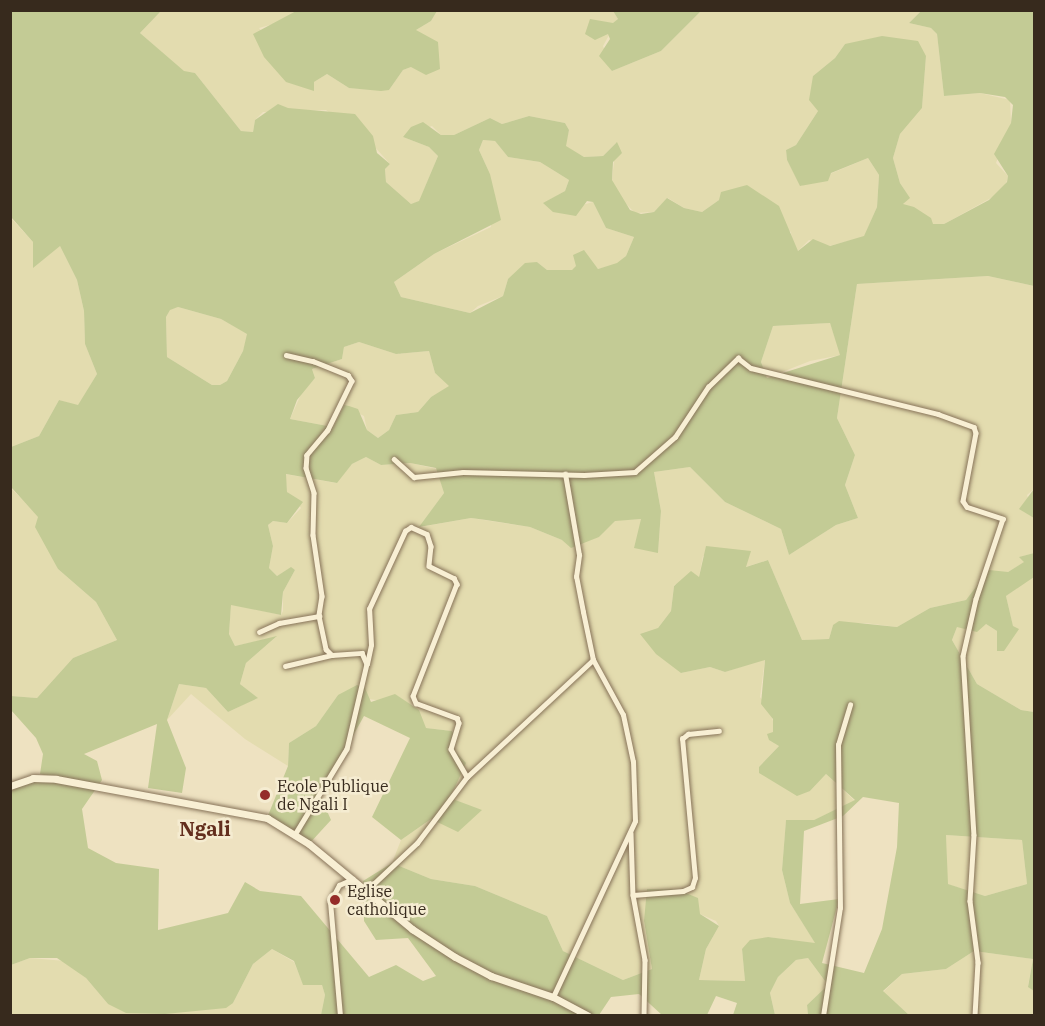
<!DOCTYPE html>
<style>
body{margin:0}
#map{position:relative;width:1045px;height:1026px;overflow:hidden;background:#eee2c1;font-family:"IBM Plex Serif",serif}
div>[style]{position:absolute}
.farmland>*{inset:0;background:#e3dcaf}
.green>*{inset:0;background:#c3cb95}
.roads{filter:drop-shadow(0 0 2px #877359) drop-shadow(0 0 2px #877359)}
.street>*{height:4.5px;margin:-2.25px;padding:0 2.25px;transform-origin:2.25px;border-radius:2.25px;background:#f8efd4}
.secondary>*{height:7px;margin:-3.5px;padding:0 3.5px;transform-origin:3.5px;border-radius:3.5px;background:#f8efd4}
.dots>*{width:16px;height:16px;translate:-50% -50%;box-sizing:border-box;border:3px solid #f5ecd1;border-radius:50%}
span{translate:-50% -50%;white-space:nowrap;text-align:center;line-height:1.15;-webkit-text-stroke:5px #f5ecd1;paint-order:stroke}
.poi-label{font-size:16px;color:#372a1d}
.left{translate:0 -50%;text-align:left}
.quarter-label{font-size:20px;color:#632e1d;font-weight:700}
.frame{position:absolute;inset:0;border:12px solid #372a1d;pointer-events:none}
</style>
<div id="map">
<div class="farmland">
<i style="clip-path:polygon(161px 11px,298px 11px,284px 21px,259px 28px,314px 90px,314px 82px,327px 74px,349px 88px,389px 90px,403px 70px,411px 67px,416px 30px,431px 21px,437px 11px,613px 11px,618px 19px,603px 46px,612px 71px,661px 51px,701px 11px,921px 11px,909px 23px,931px 28px,937px 34px,944px 96px,980px 93px,1010px 100px,1011px 123px,996px 163px,1008px 176px,1007px 181px,1000px 193px,944px 224px,932px 224px,902px 205px,909px 197px,900px 183px,893px 158px,900px 134px,922px 108px,926px 56px,845px 44px,835px 58px,813px 76px,818px 111px,796px 145px,786px 150px,787px 160px,801px 186px,868px 158px,879px 175px,877px 207px,864px 237px,829px 246px,809px 240px,798px 251px,792px 244px,791px 232px,719px 200px,702px 212px,684px 208px,668px 198px,654px 212px,635px 213px,619px 197px,612px 180px,616px 143px,603px 156px,584px 157px,565px 147px,569px 130px,565px 123px,529px 116px,502px 124px,490px 118px,454px 135px,441px 135px,432px 126px,403px 137px,429px 147px,438px 156px,419px 202px,411px 204px,386px 182px,385px 169px,390px 164px,373px 145px,326px 110px,263px 112px,255px 120px,253px 132px,241px 131px,195px 73px,184px 72px,140px 33px)"></i>
<i style="clip-path:polygon(483px 140px,495px 141px,508px 157px,540px 162px,569px 180px,565px 191px,544px 203px,582px 205px,593px 202px,606px 228px,634px 237px,626px 256px,617px 264px,598px 269px,590px 261px,572px 270px,547px 270px,537px 262px,508px 279px,503px 296px,478px 306px,470px 313px,401px 297px,394px 282px,434px 254px,491px 227px,490px 174px,479px 150px)"></i>
<i style="clip-path:polygon(10px 217px,33px 242px,60px 246px,77px 280px,84px 311px,85px 344px,97px 374px,78px 406px,59px 400px,39px 436px,11px 447px)"></i>
<i style="clip-path:polygon(988px 276px,1034px 286px,1034px 489px,1027px 495px,1034px 518px,1034px 553px,1020px 557px,1025px 562px,1008px 572px,980px 579px,976px 591px,966px 600px,930px 608px,897px 627px,865px 623px,833px 625px,829px 639px,802px 640px,768px 560px,745px 567px,750px 551px,703px 556px,699px 577px,674px 585px,671px 611px,658px 628px,681px 673px,710px 667px,725px 672px,765px 659px,760px 697px,771px 713px,779px 746px,759px 767px,810px 791px,826px 774px,855px 801px,814px 820px,786px 821px,782px 870px,790px 903px,816px 944px,768px 937px,742px 949px,745px 981px,699px 980px,706px 949px,719px 926px,716px 921px,700px 914px,644px 921px,652px 969px,623px 980px,563px 951px,547px 916px,475px 886px,431px 879px,392px 863px,401px 840px,431px 819px,481px 811px,450px 798px,461px 768px,453px 749px,453px 731px,425px 728px,414px 705px,338px 695px,316px 726px,289px 743px,288px 766px,245px 739px,191px 694px,167px 720px,179px 684px,206px 688px,228px 712px,257px 698px,240px 684px,246px 663px,276px 637px,235px 646px,229px 634px,231px 604px,281px 615px,283px 611px,283px 592px,295px 570px,290px 568px,277px 576px,269px 568px,273px 546px,268px 525px,273px 521px,287px 523px,301px 508px,287px 492px,285px 474px,336px 483px,352px 464px,366px 457px,381px 465px,410px 463px,437px 469px,444px 493px,420px 527px,471px 518px,530px 527px,562px 540px,599px 537px,614px 520px,642px 519px,658px 553px,661px 511px,654px 472px,690px 467px,725px 502px,781px 529px,789px 555px,836px 525px,858px 518px,845px 485px,855px 455px,837px 418px,857px 284px)"></i>
<i style="clip-path:polygon(178px 307px,221px 319px,248px 334px,243px 351px,227px 381px,220px 385px,212px 385px,167px 357px,166px 317px,170px 309px)"></i>
<i style="clip-path:polygon(830px 323px,841px 355px,810px 361px,767px 378px,761px 362px,773px 326px)"></i>
<i style="clip-path:polygon(359px 342px,396px 354px,429px 351px,435px 373px,451px 386px,431px 397px,418px 412px,396px 415px,389px 430px,378px 438px,367px 430px,364px 416px,343px 405px,333px 427px,290px 419px,302px 392px,315px 378px,312px 369px,342px 359px,344px 347px)"></i>
<i style="clip-path:polygon(10px 487px,39px 517px,58px 569px,96px 602px,117px 640px,73px 658px,37px 698px,11px 696px)"></i>
<i style="clip-path:polygon(1031px 577px,1034px 577px,1034px 712px,1021px 710px,977px 684px,952px 640px,957px 627px,986px 624px,997px 631px,997px 650px,1013px 627px,1006px 596px)"></i>
<i style="clip-path:polygon(946px 835px,1022px 840px,1027px 884px,985px 896px,947px 884px)"></i>
<i style="clip-path:polygon(272px 949px,294px 962px,303px 984px,322px 985px,325px 995px,321px 1015px,11px 1016px,11px 965px,30px 958px,65px 961px,86px 978px,108px 1004px,233px 1003px,253px 964px)"></i>
<i style="clip-path:polygon(974px 951px,1033px 959px,1028px 986px,1034px 991px,1034px 1015px,909px 1015px,883px 992px,902px 974px,946px 969px)"></i>
<i style="clip-path:polygon(808px 958px,828px 985px,807px 1005px,808px 1015px,775px 1015px,770px 993px,778px 977px,796px 960px)"></i>
</div>
<div class="green">
<i style="clip-path:polygon(298px 10px,437px 11px,431px 21px,416px 30px,438px 42px,440px 69px,426px 75px,411px 67px,403px 70px,389px 90px,381px 91px,349px 88px,327px 74px,314px 82px,314px 91px,286px 82px,264px 57px,253px 34px)"></i>
<i style="clip-path:polygon(evenodd,11px 11px,161px 11px,140px 33px,184px 71px,195px 73px,241px 131px,253px 132px,255px 120px,278px 104px,288px 108px,355px 114px,373px 136px,377px 153px,390px 164px,385px 169px,386px 182px,411px 204px,419px 201px,438px 156px,429px 147px,403px 137px,411px 127px,423px 122px,441px 135px,454px 135px,490px 118px,502px 124px,529px 116px,565px 123px,569px 130px,566px 146px,584px 157px,603px 156px,617px 142px,622px 153px,613px 162px,612px 180px,630px 210px,641px 214px,654px 212px,667px 198px,684px 208px,702px 212px,719px 200px,721px 192px,747px 185px,779px 206px,798px 251px,813px 239px,830px 246px,864px 236px,877px 207px,879px 175px,868px 158px,831px 173px,828px 181px,800px 186px,787px 160px,786px 150px,796px 145px,818px 111px,809px 100px,813px 76px,835px 58px,845px 44px,882px 36px,918px 41px,926px 56px,922px 108px,900px 134px,893px 158px,900px 183px,910px 198px,903px 204px,914px 207px,931px 218px,933px 224px,944px 224px,989px 200px,1007px 182px,1008px 176px,994px 154px,1011px 123px,1013px 105px,1005px 97px,980px 93px,944px 96px,937px 34px,931px 28px,909px 23px,921px 11px,1034px 11px,1034px 286px,988px 276px,857px 284px,837px 418px,855px 455px,845px 485px,858px 518px,836px 525px,789px 555px,781px 529px,725px 502px,690px 467px,654px 472px,661px 511px,658px 553px,634px 548px,641px 519px,615px 521px,599px 537px,571px 548px,562px 540px,530px 527px,486px 520px,471px 518px,419px 527px,444px 493px,436px 468px,410px 463px,381px 465px,366px 457px,352px 464px,337px 483px,286px 474px,287px 492px,303px 502px,287px 523px,273px 521px,268px 525px,273px 546px,269px 568px,277px 576px,291px 567px,295px 570px,283px 592px,281px 615px,231px 605px,229px 634px,235px 646px,277px 636px,246px 663px,240px 684px,258px 698px,228px 712px,206px 688px,179px 684px,167px 720px,186px 768px,182px 793px,148px 788px,157px 724px,84px 754px,97px 761px,102px 780px,82px 809px,88px 848px,116px 863px,159px 869px,158px 930px,228px 913px,245px 882px,260px 891px,301px 896px,369px 977px,396px 965px,423px 981px,436px 976px,408px 938px,376px 940px,364px 921px,363px 881px,392px 863px,431px 879px,475px 886px,547px 916px,563px 951px,623px 980px,652px 969px,644px 921px,647px 889px,676px 889px,698px 898px,700px 914px,719px 926px,706px 949px,699px 980px,745px 981px,742px 949px,750px 940px,768px 937px,815px 943px,790px 903px,782px 870px,786px 820px,814px 820px,855px 800px,826px 774px,810px 791px,797px 796px,759px 773px,759px 767px,779px 746px,769px 740px,767px 734px,773px 732px,773px 719px,761px 704px,765px 660px,725px 672px,710px 667px,681px 673px,656px 654px,640px 634px,658px 628px,671px 611px,674px 586px,691px 571px,699px 577px,706px 546px,751px 551px,746px 567px,768px 560px,802px 640px,829px 639px,833px 625px,839px 621px,897px 627px,930px 608px,966px 600px,989px 570px,1008px 572px,1024px 562px,1019px 557px,1034px 553px,1034px 577px,1006px 596px,1013px 626px,1019px 629px,1004px 651px,997px 651px,997px 631px,986px 624px,977px 632px,957px 627px,952px 640px,977px 684px,1021px 710px,1034px 712px,1034px 991px,1028px 987px,1033px 959px,974px 951px,946px 969px,902px 974px,883px 991px,909px 1015px,808px 1015px,807px 1005px,828px 985px,808px 958px,796px 960px,778px 977px,770px 993px,775px 1015px,733px 1015px,737px 1003px,716px 996px,707px 1015px,662px 1015px,639px 994px,611px 997px,599px 1015px,321px 1015px,325px 995px,322px 985px,303px 985px,294px 961px,272px 949px,253px 964px,233px 1003px,226px 1008px,165px 1014px,126px 1013px,108px 1004px,86px 978px,57px 958px,30px 958px,11px 965px,11px 786px,52px 777px,40px 774px,43px 754px,36px 738px,11px 710px,11px 696px,37px 698px,73px 658px,117px 640px,96px 602px,58px 569px,35px 527px,38px 517px,11px 487px,11px 447px,39px 436px,59px 400px,78px 405px,97px 374px,85px 344px,84px 311px,77px 280px,60px 246px,33px 268px,33px 242px,11px 217px,11px 11px,483px 140px,495px 141px,508px 157px,540px 162px,569px 180px,565px 191px,543px 203px,553px 212px,576px 216px,587px 201px,593px 202px,606px 228px,634px 237px,626px 256px,617px 263px,598px 269px,584px 250px,573px 255px,576px 266px,572px 270px,547px 270px,537px 262px,525px 263px,508px 279px,503px 296px,470px 313px,401px 297px,394px 282px,434px 254px,501px 220px,490px 174px,479px 150px,483px 140px,11px 11px,178px 307px,221px 319px,247px 334px,243px 351px,227px 381px,220px 385px,212px 385px,167px 357px,166px 317px,170px 310px,178px 307px,11px 11px,830px 323px,840px 355px,767px 378px,761px 362px,773px 326px,830px 323px,11px 11px,359px 342px,396px 354px,429px 351px,435px 373px,449px 386px,431px 397px,418px 412px,396px 415px,389px 430px,378px 438px,367px 430px,358px 409px,349px 406px,344px 405px,333px 427px,290px 419px,297px 400px,315px 378px,312px 369px,342px 359px,344px 347px,359px 342px,11px 11px,863px 797px,899px 803px,897px 847px,882px 929px,864px 973px,822px 963px,839px 899px,800px 904px,804px 831px,843px 816px,863px 797px,11px 11px,946px 835px,1022px 840px,1027px 884px,985px 896px,948px 884px,946px 835px)"></i>
<i style="clip-path:polygon(613px 11px,701px 11px,661px 51px,612px 71px,599px 56px,610px 39px,608px 34px,595px 40px,585px 34px,590px 19px,613px 23px,618px 19px)"></i>
<i style="clip-path:polygon(1034px 489px,1034px 518px,1019px 509px)"></i>
<i style="clip-path:polygon(357px 685px,365px 688px,371px 702px,395px 694px,419px 710px,426px 728px,452px 731px,456px 737px,453px 749px,466px 763px,450px 798px,482px 810px,458px 832px,431px 819px,401px 840px,372px 817px,410px 738px,364px 716px,320px 795px,331px 820px,309px 844px,267px 818px,288px 766px,289px 743px,316px 726px,338px 695px)"></i>
</div>
<div class="roads">
<div class="street">
<i style="left:286px;top:355px;width:28px;rotate:13deg"></i>
<i style="left:313px;top:361px;width:38px;rotate:22deg"></i>
<i style="left:348px;top:375px;width:7px;rotate:56deg"></i>
<i style="left:352px;top:381px;width:55px;rotate:116.1deg"></i>
<i style="left:328px;top:430px;width:33px;rotate:130deg"></i>
<i style="left:307px;top:455px;width:13px;rotate:94deg"></i>
<i style="left:306px;top:468px;width:26px;rotate:72deg"></i>
<i style="left:314px;top:493px;width:42px;rotate:91.4deg"></i>
<i style="left:313px;top:535px;width:62px;rotate:81.6deg"></i>
<i style="left:322px;top:596px;width:20px;rotate:99deg"></i>
<i style="left:319px;top:616px;width:34px;rotate:78deg"></i>
<i style="left:326px;top:649px;width:8px;rotate:45deg"></i>
<i style="left:332px;top:655px;width:30px;rotate:-4deg"></i>
<i style="left:362px;top:653px;width:12px;rotate:66deg"></i>
<i style="left:367px;top:664px;width:87px;rotate:103.2deg"></i>
<i style="left:347px;top:749px;width:100px;rotate:121.2deg"></i>
<i style="left:394px;top:459px;width:27px;rotate:42deg"></i>
<i style="left:414px;top:477px;width:49px;rotate:-5.8deg"></i>
<i style="left:463px;top:472px;width:121px;rotate:1.4deg"></i>
<i style="left:584px;top:475px;width:51px;rotate:-3.4deg"></i>
<i style="left:635px;top:472px;width:53px;rotate:-41.2deg"></i>
<i style="left:675px;top:437px;width:60px;rotate:-56.6deg"></i>
<i style="left:708px;top:387px;width:42px;rotate:-44deg"></i>
<i style="left:738px;top:358px;width:16px;rotate:38deg"></i>
<i style="left:751px;top:368px;width:193px;rotate:13.8deg"></i>
<i style="left:938px;top:414px;width:38px;rotate:20deg"></i>
<i style="left:974px;top:427px;width:6px;rotate:72deg"></i>
<i style="left:976px;top:433px;width:69px;rotate:100.8deg"></i>
<i style="left:963px;top:501px;width:7px;rotate:56deg"></i>
<i style="left:967px;top:507px;width:38px;rotate:18deg"></i>
<i style="left:1003px;top:519px;width:84px;rotate:108.6deg"></i>
<i style="left:976px;top:599px;width:58px;rotate:102.8deg"></i>
<i style="left:963px;top:656px;width:179px;rotate:86.5deg"></i>
<i style="left:974px;top:835px;width:66px;rotate:93.5deg"></i>
<i style="left:970px;top:901px;width:62px;rotate:82.5deg"></i>
<i style="left:978px;top:962px;width:54px;rotate:93.2deg"></i>
<i style="left:259px;top:632px;width:22px;rotate:-24deg"></i>
<i style="left:279px;top:623px;width:41px;rotate:-9.9deg"></i>
<i style="left:367px;top:664px;width:19px;rotate:-78deg"></i>
<i style="left:371px;top:645px;width:36px;rotate:-93deg"></i>
<i style="left:369px;top:609px;width:86px;rotate:-65.2deg"></i>
<i style="left:405px;top:531px;width:7px;rotate:-34deg"></i>
<i style="left:411px;top:527px;width:17px;rotate:24deg"></i>
<i style="left:427px;top:534px;width:13px;rotate:72deg"></i>
<i style="left:431px;top:546px;width:20px;rotate:96deg"></i>
<i style="left:429px;top:566px;width:28px;rotate:26deg"></i>
<i style="left:454px;top:578px;width:7px;rotate:63deg"></i>
<i style="left:457px;top:584px;width:120px;rotate:111.4deg"></i>
<i style="left:413px;top:696px;width:8px;rotate:67deg"></i>
<i style="left:416px;top:703px;width:44px;rotate:20.1deg"></i>
<i style="left:457px;top:718px;width:5px;rotate:68deg"></i>
<i style="left:459px;top:723px;width:27px;rotate:107deg"></i>
<i style="left:451px;top:749px;width:32px;rotate:60deg"></i>
<i style="left:285px;top:666px;width:48px;rotate:-13.2deg"></i>
<i style="left:631px;top:833px;width:62px;rotate:88.2deg"></i>
<i style="left:633px;top:895px;width:66px;rotate:79.5deg"></i>
<i style="left:645px;top:960px;width:56px;rotate:91deg"></i>
<i style="left:366px;top:891px;width:70px;rotate:-43.3deg"></i>
<i style="left:417px;top:843px;width:83px;rotate:-52.9deg"></i>
<i style="left:467px;top:777px;width:172px;rotate:-42.9deg"></i>
<i style="left:633px;top:895px;width:50px;rotate:-4.6deg"></i>
<i style="left:683px;top:891px;width:10px;rotate:-24deg"></i>
<i style="left:692px;top:887px;width:9px;rotate:-72deg"></i>
<i style="left:695px;top:878px;width:140px;rotate:-95.3deg"></i>
<i style="left:682px;top:739px;width:8px;rotate:-40deg"></i>
<i style="left:688px;top:734px;width:31px;rotate:-6deg"></i>
<i style="left:553px;top:997px;width:194px;rotate:-65deg"></i>
<i style="left:635px;top:821px;width:59px;rotate:-91.9deg"></i>
<i style="left:633px;top:762px;width:48px;rotate:-102deg"></i>
<i style="left:623px;top:715px;width:63px;rotate:-118.6deg"></i>
<i style="left:593px;top:660px;width:49px;rotate:-101.8deg"></i>
<i style="left:583px;top:612px;width:36px;rotate:-101deg"></i>
<i style="left:576px;top:577px;width:22px;rotate:-82deg"></i>
<i style="left:579px;top:555px;width:82px;rotate:-99.8deg"></i>
<i style="left:340px;top:1016px;width:114px;rotate:-95deg"></i>
<i style="left:330px;top:902px;width:19px;rotate:-62deg"></i>
<i style="left:339px;top:885px;width:15px;rotate:-23deg"></i>
<i style="left:823px;top:1016px;width:109px;rotate:-81.1deg"></i>
<i style="left:840px;top:908px;width:163px;rotate:-90.7deg"></i>
<i style="left:838px;top:745px;width:42px;rotate:-73.3deg"></i>
</div>
<div class="secondary">
<i style="left:10px;top:786px;width:24px;rotate:-19deg"></i>
<i style="left:33px;top:778px;width:23px;rotate:2deg"></i>
<i style="left:56px;top:779px;width:215px;rotate:10.5deg"></i>
<i style="left:267px;top:818px;width:49px;rotate:31.8deg"></i>
<i style="left:309px;top:844px;width:134px;rotate:39.5deg"></i>
<i style="left:412px;top:929px;width:51px;rotate:33.1deg"></i>
<i style="left:455px;top:957px;width:41px;rotate:27.8deg"></i>
<i style="left:491px;top:976px;width:65px;rotate:18.7deg"></i>
<i style="left:553px;top:997px;width:40px;rotate:28deg"></i>
</div>
</div>
<div class="dots">
<i style="left:265px;top:795px;background:#952c29"></i>
<i style="left:335px;top:900px;background:#952c29"></i>
</div>
<div class="poi-label">
<span class="left" style="left:277px;top:795px">Ecole Publique<br>de Ngali I</span>
<span class="left" style="left:347px;top:900px">Eglise<br>catholique</span>
</div>
<div class="quarter-label">
<span style="left:205px;top:828px">Ngali</span>
</div>
<div class="frame"></div>
</div>
